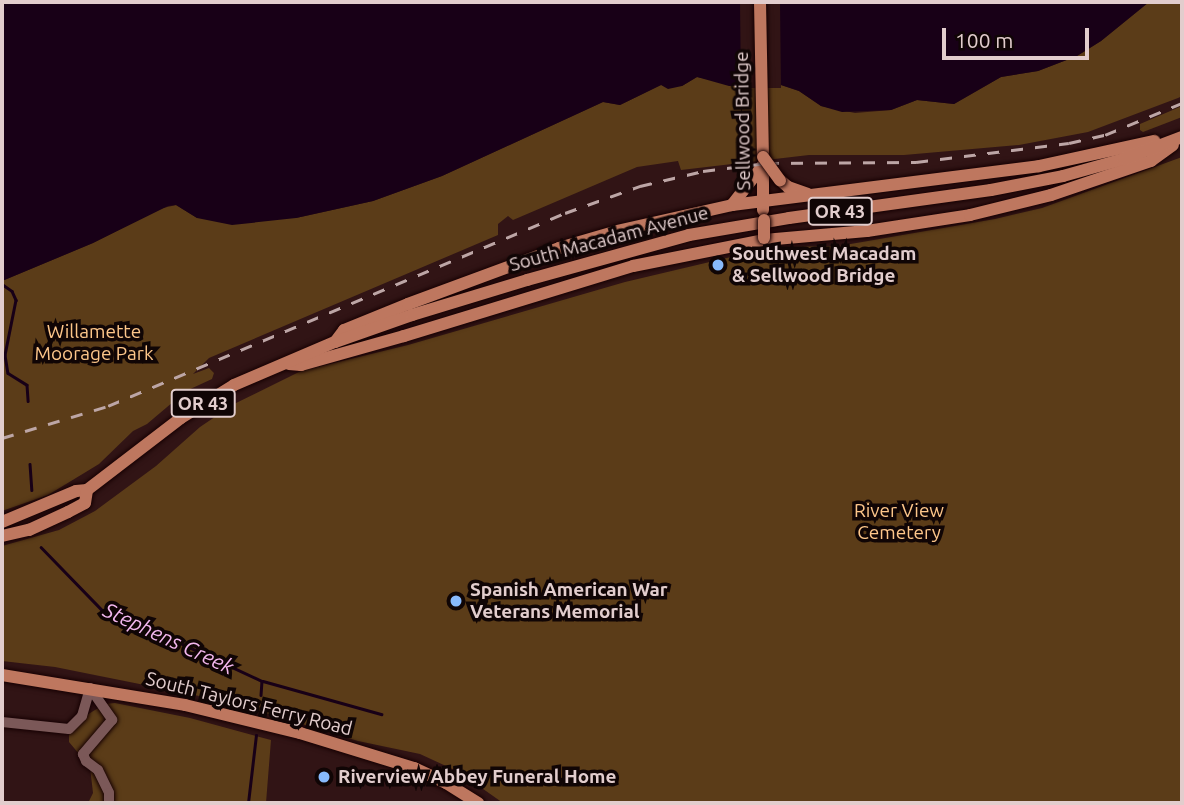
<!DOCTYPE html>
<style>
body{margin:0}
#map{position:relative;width:1184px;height:805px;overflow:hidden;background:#311415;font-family:Ubuntu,sans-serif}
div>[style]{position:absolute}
.green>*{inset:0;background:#5b3c18}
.water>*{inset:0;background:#180017}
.pier>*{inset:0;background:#311415}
.stream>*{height:2.5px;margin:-1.25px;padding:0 1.25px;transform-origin:1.25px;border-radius:1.25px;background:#180017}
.roads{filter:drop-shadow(0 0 2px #170103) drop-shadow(0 0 2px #170103)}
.minor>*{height:10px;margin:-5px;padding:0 5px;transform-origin:5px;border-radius:5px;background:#7b5858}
.major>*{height:12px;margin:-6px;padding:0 6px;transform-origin:6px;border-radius:6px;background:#be775f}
.rail>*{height:2.5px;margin-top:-1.25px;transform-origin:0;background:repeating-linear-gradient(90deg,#bda6a6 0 12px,transparent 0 24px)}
.bridges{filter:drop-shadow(0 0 2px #170103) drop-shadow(0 0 2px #170103)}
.major-bridge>*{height:12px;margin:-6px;padding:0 6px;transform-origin:6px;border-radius:6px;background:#be775f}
.dots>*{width:19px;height:19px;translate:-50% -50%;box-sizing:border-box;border:4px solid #100505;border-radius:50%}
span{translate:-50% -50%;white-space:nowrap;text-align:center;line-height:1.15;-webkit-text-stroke:7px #100505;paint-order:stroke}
.shield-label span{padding:2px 5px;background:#100505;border:2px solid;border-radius:5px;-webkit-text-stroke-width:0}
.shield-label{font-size:18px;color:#e2cdcd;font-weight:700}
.street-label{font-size:19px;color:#e2cdcd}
.poi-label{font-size:19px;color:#e2cdcd;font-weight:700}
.left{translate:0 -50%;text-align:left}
.park-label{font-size:19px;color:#fdc68a}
.water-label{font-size:21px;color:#f3b7ee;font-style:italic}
.frame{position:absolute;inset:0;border:4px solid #e2cdcd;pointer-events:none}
.scale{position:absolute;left:942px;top:28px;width:147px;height:32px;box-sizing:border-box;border:4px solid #e2cdcd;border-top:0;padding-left:9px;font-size:21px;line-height:24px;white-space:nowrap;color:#e2cdcd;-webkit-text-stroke:5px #100505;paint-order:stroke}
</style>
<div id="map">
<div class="green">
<i style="clip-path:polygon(1149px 2px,1182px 2px,1182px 96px,1178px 98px,1088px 132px,1019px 145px,904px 155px,809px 155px,681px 170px,678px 161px,637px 167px,513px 220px,508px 216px,498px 224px,498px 235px,209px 358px,193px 374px,209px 368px,214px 373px,212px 379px,186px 391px,147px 424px,133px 431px,99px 464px,48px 495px,2px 511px,2px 281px,93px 243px,159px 209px,176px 205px,197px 218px,296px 218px,373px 201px,442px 176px,603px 102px,620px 105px,661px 85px,682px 86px,697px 77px,738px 85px,778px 84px,799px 91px,821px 106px,855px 113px,891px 110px,917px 100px,954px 104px,1001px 77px,1038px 71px,1077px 56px,1101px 41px)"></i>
<i style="clip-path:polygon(1182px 106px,1182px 117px,1143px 132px,1140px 130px,1140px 124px)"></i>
<i style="clip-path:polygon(1182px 157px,1182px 803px,503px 803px,459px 772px,420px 754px,358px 741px,229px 702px,55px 667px,2px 661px,2px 546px,59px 530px,95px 511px,156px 466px,200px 427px,234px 404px,301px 371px,408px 345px,625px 282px,752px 252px,785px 247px,839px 246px,995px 219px,1042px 208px)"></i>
<i style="clip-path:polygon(115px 703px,190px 718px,271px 740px,266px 803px,88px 803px,93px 793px,90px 767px,69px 742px,69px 733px,85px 716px,105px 704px)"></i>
</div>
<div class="water">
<i style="clip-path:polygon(2px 2px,1149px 2px,1101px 41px,1077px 56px,1038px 71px,1001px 77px,954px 104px,917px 100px,891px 110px,842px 112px,821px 106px,799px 91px,778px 84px,729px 86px,697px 77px,682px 86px,668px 89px,661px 85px,620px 105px,603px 102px,442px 176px,373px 201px,296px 218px,232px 225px,197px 218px,176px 205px,168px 206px,93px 243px,2px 281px)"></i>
</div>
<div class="pier">
<i style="clip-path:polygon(740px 2px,780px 2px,781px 88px,741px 88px)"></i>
</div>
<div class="stream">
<i style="left:2px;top:284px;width:12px;rotate:35deg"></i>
<i style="left:12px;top:291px;width:10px;rotate:66deg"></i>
<i style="left:16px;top:300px;width:56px;rotate:101.3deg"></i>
<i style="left:5px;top:355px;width:18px;rotate:81deg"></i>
<i style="left:8px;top:373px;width:22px;rotate:32deg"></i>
<i style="left:27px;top:385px;width:16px;rotate:86deg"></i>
<i style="left:30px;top:464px;width:26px;rotate:86deg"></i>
<i style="left:41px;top:547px;width:91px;rotate:45.9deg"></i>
<i style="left:104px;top:612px;width:29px;rotate:29deg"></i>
<i style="left:129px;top:626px;width:52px;rotate:18.1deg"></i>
<i style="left:178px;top:642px;width:93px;rotate:24.9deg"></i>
<i style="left:262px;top:681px;width:14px;rotate:94deg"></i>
<i style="left:263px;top:681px;width:123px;rotate:15.6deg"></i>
<i style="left:248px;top:803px;width:68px;rotate:-83.3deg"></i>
</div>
<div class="roads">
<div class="minor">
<i style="left:90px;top:688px;width:39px;rotate:55deg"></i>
<i style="left:112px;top:720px;width:45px;rotate:130.5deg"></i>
<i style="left:83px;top:754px;width:8px;rotate:67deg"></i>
<i style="left:86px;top:761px;width:15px;rotate:37deg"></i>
<i style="left:98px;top:770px;width:25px;rotate:64deg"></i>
<i style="left:109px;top:793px;width:10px;rotate:90deg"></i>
<i style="left:2px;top:722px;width:67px;rotate:6deg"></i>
<i style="left:69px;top:729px;width:18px;rotate:-45deg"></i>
<i style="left:82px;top:716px;width:29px;rotate:-74deg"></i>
</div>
<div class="major">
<i style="left:760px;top:2px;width:155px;rotate:88.9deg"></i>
<i style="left:763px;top:165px;width:45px;rotate:90deg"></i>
<i style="left:780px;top:180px;width:11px;rotate:41deg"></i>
<i style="left:788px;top:187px;width:21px;rotate:19deg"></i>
<i style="left:732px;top:205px;width:51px;rotate:-52.2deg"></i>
<i style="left:335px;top:342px;width:15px;rotate:-53deg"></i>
<i style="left:344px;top:330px;width:69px;rotate:-22.1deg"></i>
<i style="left:408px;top:304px;width:161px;rotate:-20.3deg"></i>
<i style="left:559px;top:248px;width:60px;rotate:-16.3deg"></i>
<i style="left:617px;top:231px;width:118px;rotate:-12.7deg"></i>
<i style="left:732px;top:205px;width:309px;rotate:-7.2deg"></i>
<i style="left:1039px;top:166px;width:118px;rotate:-12.3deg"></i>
<i style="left:289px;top:364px;width:12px;rotate:5deg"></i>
<i style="left:301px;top:365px;width:107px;rotate:-15.7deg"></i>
<i style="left:404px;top:336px;width:239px;rotate:-17deg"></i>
<i style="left:633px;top:266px;width:134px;rotate:-11.2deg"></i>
<i style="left:764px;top:240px;width:103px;rotate:-5deg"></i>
<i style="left:867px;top:231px;width:104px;rotate:-8.8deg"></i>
<i style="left:970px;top:215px;width:83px;rotate:-13.9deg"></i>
<i style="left:1051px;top:195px;width:106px;rotate:-18.8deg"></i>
<i style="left:1151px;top:161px;width:27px;rotate:-36deg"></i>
<i style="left:2px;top:522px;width:80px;rotate:-22.7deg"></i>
<i style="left:76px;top:491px;width:11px;rotate:-5deg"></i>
<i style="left:87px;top:490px;width:118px;rotate:-37.5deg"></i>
<i style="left:181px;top:418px;width:62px;rotate:-31.9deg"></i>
<i style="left:234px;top:385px;width:110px;rotate:-23.1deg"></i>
<i style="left:335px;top:342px;width:82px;rotate:-19.3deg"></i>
<i style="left:412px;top:315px;width:120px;rotate:-16.9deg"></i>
<i style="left:527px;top:280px;width:168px;rotate:-15.5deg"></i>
<i style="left:689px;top:235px;width:101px;rotate:-9.6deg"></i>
<i style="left:789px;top:218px;width:204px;rotate:-7.9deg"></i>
<i style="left:991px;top:190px;width:73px;rotate:-11deg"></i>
<i style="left:1063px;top:176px;width:63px;rotate:-15.6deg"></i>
<i style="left:1124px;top:159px;width:62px;rotate:-20.8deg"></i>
<i style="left:2px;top:536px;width:28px;rotate:-13deg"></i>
<i style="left:29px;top:530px;width:43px;rotate:-24.8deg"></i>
<i style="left:68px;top:512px;width:19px;rotate:-28deg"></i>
<i style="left:85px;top:503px;width:13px;rotate:-81deg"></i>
<i style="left:2px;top:675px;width:185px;rotate:9.3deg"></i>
<i style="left:185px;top:705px;width:118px;rotate:13.7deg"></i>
<i style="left:300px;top:733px;width:119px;rotate:17.1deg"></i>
<i style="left:414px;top:768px;width:35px;rotate:25deg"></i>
<i style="left:446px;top:783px;width:38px;rotate:32deg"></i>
</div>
</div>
<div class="rail">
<i style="left:2px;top:438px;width:111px;rotate:-16.8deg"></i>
<i style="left:108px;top:406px;width:496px;rotate:-22.9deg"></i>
<i style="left:565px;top:213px;width:80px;rotate:-19.8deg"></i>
<i style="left:640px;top:186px;width:65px;rotate:-13.4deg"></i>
<i style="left:703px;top:171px;width:64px;rotate:-7.1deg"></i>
<i style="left:767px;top:163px;width:149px;rotate:-0.4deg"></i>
<i style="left:916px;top:162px;width:154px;rotate:-7.1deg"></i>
<i style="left:1069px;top:143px;width:37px;rotate:-13deg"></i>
<i style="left:1105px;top:135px;width:83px;rotate:-22.6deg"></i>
</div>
<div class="bridges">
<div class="major-bridge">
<i style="left:763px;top:157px;width:29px;rotate:54deg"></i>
<i style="left:764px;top:220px;width:18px;rotate:90deg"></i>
</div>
</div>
<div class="dots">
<i style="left:718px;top:265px;background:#88bafc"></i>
<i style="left:456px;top:601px;background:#88bafc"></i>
<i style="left:324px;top:777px;background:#88bafc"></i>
</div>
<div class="shield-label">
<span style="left:840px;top:211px">OR 43</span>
<span style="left:203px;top:403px">OR 43</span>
</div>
<div class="street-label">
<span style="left:743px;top:121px;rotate:-91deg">Sellwood Bridge</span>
<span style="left:609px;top:239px;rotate:-15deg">South Macadam Avenue</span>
<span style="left:249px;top:704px;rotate:14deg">South Taylors Ferry Road</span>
</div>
<div class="poi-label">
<span class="left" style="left:732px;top:265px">Southwest Macadam<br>&amp; Sellwood Bridge</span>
<span class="left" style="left:470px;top:601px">Spanish American War<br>Veterans Memorial</span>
<span class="left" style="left:338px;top:777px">Riverview Abbey Funeral Home</span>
</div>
<div class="park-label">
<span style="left:94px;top:343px">Willamette<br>Moorage Park</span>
<span style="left:899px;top:522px">River View<br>Cemetery</span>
</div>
<div class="water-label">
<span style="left:169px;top:638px;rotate:25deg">Stephens Creek</span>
</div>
<div class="frame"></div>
<div class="scale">100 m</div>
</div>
